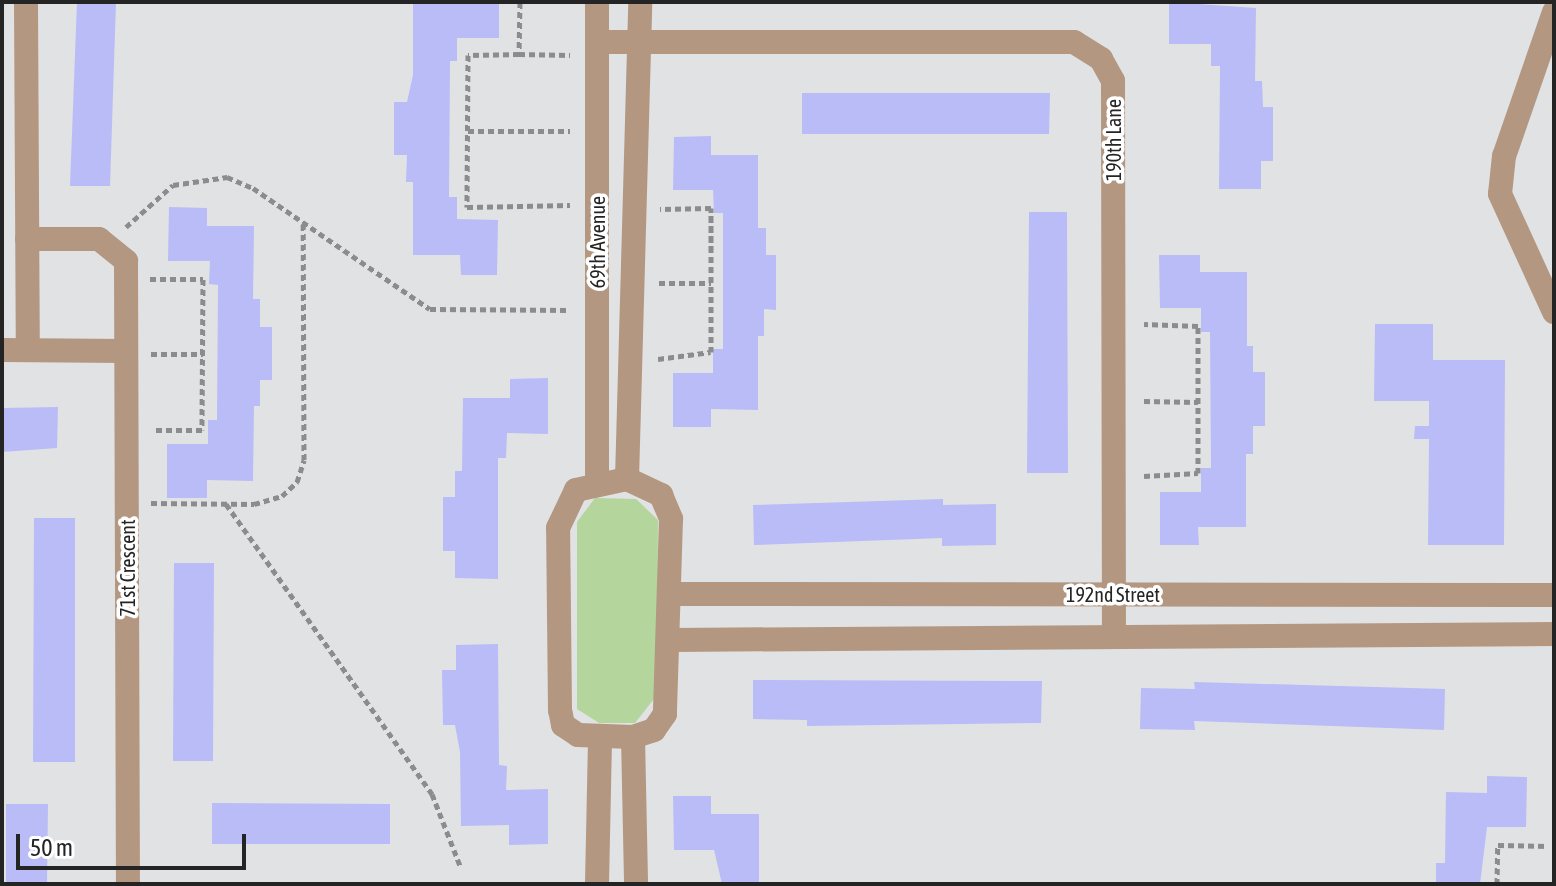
<!DOCTYPE html>
<style>
body{margin:0}
#map{position:relative;width:1556px;height:886px;overflow:hidden;background:#e1e2e4;font-family:"Asap Condensed",sans-serif}
div>[style]{position:absolute}
.green>*{inset:0;background:#b4d59c}
.building>*{inset:0;background:#b9bcf7}
.path>*{height:5px;margin-top:-2.5px;transform-origin:0;background:repeating-linear-gradient(90deg,#8c8c8e 0 6px,transparent 0 10px)}
.minor>*{height:24px;margin:-12px;padding:0 12px;transform-origin:12px;border-radius:12px;background:#b39780}
span{translate:-50% -50%;white-space:nowrap;text-align:center;line-height:1.15;-webkit-text-stroke:7px #fff;paint-order:stroke}
.street-label{font-size:20px;color:#242425}
.frame{position:absolute;inset:0;border:4px solid #242425;pointer-events:none}
.scale{position:absolute;left:16px;top:834px;width:230px;height:36px;box-sizing:border-box;border:4px solid #242425;border-top:0;padding-left:10px;font-size:24px;line-height:28px;white-space:nowrap;color:#242425;-webkit-text-stroke:6px #fff;paint-order:stroke}
</style>
<div id="map">
<div class="green">
<i style="clip-path:polygon(595px 498px,636px 499px,658px 520px,657px 695px,635px 723px,599px 723px,577px 709px,577px 522px)"></i>
</div>
<div class="building">
<i style="clip-path:polygon(77px 2px,116px 2px,110px 186px,70px 186px)"></i>
<i style="clip-path:polygon(413px 2px,499px 2px,499px 38px,457px 38px,457px 61px,450px 61px,449px 197px,457px 197px,457px 219px,498px 220px,497px 275px,461px 275px,460px 255px,413px 255px,413px 182px,406px 182px,407px 155px,394px 155px,394px 102px,407px 102px,413px 75px)"></i>
<i style="clip-path:polygon(1169px 2px,1256px 8px,1255px 81px,1262px 81px,1263px 107px,1273px 107px,1273px 161px,1261px 161px,1261px 189px,1219px 189px,1220px 66px,1211px 66px,1211px 44px,1169px 44px)"></i>
<i style="clip-path:polygon(802px 93px,1050px 93px,1049px 134px,802px 134px)"></i>
<i style="clip-path:polygon(711px 136px,711px 155px,758px 155px,758px 228px,766px 228px,766px 255px,776px 255px,776px 310px,764px 309px,764px 336px,758px 336px,758px 410px,711px 409px,711px 427px,673px 427px,673px 373px,713px 373px,713px 349px,723px 349px,723px 213px,714px 213px,713px 190px,673px 190px,674px 137px)"></i>
<i style="clip-path:polygon(169px 207px,207px 208px,207px 226px,254px 226px,253px 299px,260px 299px,260px 327px,272px 327px,272px 380px,260px 380px,260px 406px,254px 406px,253px 481px,207px 480px,207px 498px,167px 498px,167px 444px,208px 444px,208px 420px,217px 420px,218px 285px,209px 284px,210px 261px,168px 261px)"></i>
<i style="clip-path:polygon(1029px 212px,1067px 212px,1068px 473px,1027px 473px)"></i>
<i style="clip-path:polygon(1159px 255px,1200px 255px,1200px 272px,1247px 272px,1247px 346px,1253px 346px,1253px 372px,1265px 372px,1265px 426px,1253px 426px,1253px 454px,1246px 454px,1246px 527px,1198px 527px,1199px 545px,1160px 545px,1160px 492px,1201px 492px,1201px 468px,1211px 468px,1210px 332px,1201px 332px,1201px 308px,1160px 308px)"></i>
<i style="clip-path:polygon(1375px 324px,1433px 324px,1433px 360px,1505px 360px,1504px 545px,1428px 545px,1429px 439px,1414px 439px,1415px 426px,1429px 426px,1429px 401px,1374px 401px)"></i>
<i style="clip-path:polygon(548px 378px,548px 434px,507px 433px,506px 458px,498px 458px,498px 579px,455px 578px,455px 551px,443px 551px,443px 497px,455px 497px,455px 471px,462px 471px,463px 398px,510px 398px,510px 379px)"></i>
<i style="clip-path:polygon(58px 407px,57px 448px,2px 452px,3px 408px)"></i>
<i style="clip-path:polygon(943px 499px,943px 505px,996px 504px,996px 545px,942px 546px,942px 538px,754px 545px,753px 505px)"></i>
<i style="clip-path:polygon(34px 518px,75px 518px,75px 762px,33px 762px)"></i>
<i style="clip-path:polygon(174px 563px,214px 563px,213px 761px,173px 761px)"></i>
<i style="clip-path:polygon(498px 644px,499px 765px,507px 766px,506px 790px,548px 789px,548px 844px,509px 845px,509px 825px,461px 826px,460px 752px,455px 725px,443px 725px,442px 670px,456px 670px,456px 645px)"></i>
<i style="clip-path:polygon(753px 680px,1042px 681px,1041px 723px,807px 726px,807px 720px,753px 719px)"></i>
<i style="clip-path:polygon(1194px 682px,1445px 689px,1444px 730px,1194px 721px,1195px 730px,1140px 729px,1141px 688px,1195px 689px)"></i>
<i style="clip-path:polygon(1487px 776px,1527px 777px,1526px 827px,1487px 827px,1480px 884px,1436px 884px,1436px 863px,1445px 863px,1446px 792px,1487px 793px)"></i>
<i style="clip-path:polygon(673px 796px,711px 796px,711px 814px,759px 814px,759px 884px,722px 884px,714px 850px,674px 850px)"></i>
<i style="clip-path:polygon(212px 803px,390px 804px,390px 844px,212px 844px)"></i>
<i style="clip-path:polygon(6px 804px,48px 804px,47px 884px,6px 884px)"></i>
</div>
<div class="path">
<i style="left:520px;top:2px;width:52px;rotate:91.1deg"></i>
<i style="left:519px;top:54px;width:51px;rotate:178.9deg"></i>
<i style="left:468px;top:55px;width:152px;rotate:90.4deg"></i>
<i style="left:467px;top:207px;width:103px;rotate:-1.1deg"></i>
<i style="left:519px;top:54px;width:51px;rotate:1.1deg"></i>
<i style="left:468px;top:131px;width:102px"></i>
<i style="left:126px;top:227px;width:63px;rotate:-41.8deg"></i>
<i style="left:173px;top:185px;width:55px;rotate:-8.4deg"></i>
<i style="left:227px;top:177px;width:28px;rotate:23deg"></i>
<i style="left:253px;top:188px;width:214px;rotate:34.4deg"></i>
<i style="left:430px;top:309px;width:138px;rotate:0.4deg"></i>
<i style="left:150px;top:279px;width:53px"></i>
<i style="left:203px;top:279px;width:151px;rotate:90.4deg"></i>
<i style="left:202px;top:430px;width:49px;rotate:180deg"></i>
<i style="left:659px;top:283px;width:52px"></i>
<i style="left:151px;top:354px;width:52px"></i>
<i style="left:658px;top:359px;width:53px;rotate:-7.5deg"></i>
<i style="left:711px;top:352px;width:144px;rotate:-90deg"></i>
<i style="left:711px;top:208px;width:51px;rotate:178.9deg"></i>
<i style="left:1144px;top:401px;width:54px;rotate:1.1deg"></i>
<i style="left:1144px;top:476px;width:54px;rotate:-3.2deg"></i>
<i style="left:1198px;top:473px;width:147px;rotate:-90deg"></i>
<i style="left:1198px;top:326px;width:54px;rotate:-177.9deg"></i>
<i style="left:151px;top:503px;width:103px;rotate:0.6deg"></i>
<i style="left:254px;top:504px;width:29px;rotate:-16deg"></i>
<i style="left:282px;top:496px;width:21px;rotate:-43deg"></i>
<i style="left:297px;top:482px;width:23px;rotate:-72deg"></i>
<i style="left:304px;top:460px;width:237px;rotate:-90.2deg"></i>
<i style="left:226px;top:504px;width:356px;rotate:54.6deg"></i>
<i style="left:432px;top:794px;width:79px;rotate:68.6deg"></i>
<i style="left:1497px;top:884px;width:39px;rotate:-89deg"></i>
<i style="left:1498px;top:845px;width:50px;rotate:1.1deg"></i>
</div>
<div class="minor">
<i style="left:26px;top:2px;width:348px;rotate:89.7deg"></i>
<i style="left:1554px;top:12px;width:152px;rotate:109.1deg"></i>
<i style="left:1504px;top:156px;width:38px;rotate:96deg"></i>
<i style="left:1500px;top:194px;width:130px;rotate:65.4deg"></i>
<i style="left:598px;top:42px;width:476px"></i>
<i style="left:1074px;top:42px;width:32px;rotate:32deg"></i>
<i style="left:1101px;top:59px;width:25px;rotate:61deg"></i>
<i style="left:1113px;top:81px;width:555px;rotate:89.9deg"></i>
<i style="left:27px;top:239px;width:72px"></i>
<i style="left:99px;top:239px;width:35px;rotate:39deg"></i>
<i style="left:126px;top:261px;width:623px;rotate:89.82deg"></i>
<i style="left:2px;top:350px;width:124px;rotate:0.5deg"></i>
<i style="left:627px;top:479px;width:38px;rotate:25deg"></i>
<i style="left:661px;top:495px;width:26px;rotate:67deg"></i>
<i style="left:671px;top:519px;width:195px;rotate:91.8deg"></i>
<i style="left:665px;top:714px;width:19px;rotate:125deg"></i>
<i style="left:654px;top:730px;width:22px;rotate:162deg"></i>
<i style="left:633px;top:737px;width:55px;rotate:-177.9deg"></i>
<i style="left:578px;top:735px;width:18px;rotate:-146deg"></i>
<i style="left:563px;top:725px;width:15px;rotate:-101deg"></i>
<i style="left:560px;top:710px;width:182px;rotate:-90.6deg"></i>
<i style="left:558px;top:528px;width:42px;rotate:-64.7deg"></i>
<i style="left:576px;top:490px;width:52px;rotate:-12.2deg"></i>
<i style="left:627px;top:479px;width:477px;rotate:-88.4deg"></i>
<i style="left:597px;top:482px;width:480px;rotate:-90deg"></i>
<i style="left:671px;top:594px;width:883px;rotate:0.06deg"></i>
<i style="left:672px;top:640px;width:882px;rotate:-0.39deg"></i>
<i style="left:633px;top:737px;width:147px;rotate:88.8deg"></i>
<i style="left:597px;top:884px;width:148px;rotate:-88.8deg"></i>
</div>
<div class="street-label">
<span style="left:1113px;top:140px;rotate:-90deg">190th Lane</span>
<span style="left:597px;top:242px;rotate:-90deg">69th Avenue</span>
<span style="left:127px;top:568px;rotate:-90deg">71st Crescent</span>
<span style="left:1113px;top:594px">192nd Street</span>
</div>
<div class="frame"></div>
<div class="scale">50 m</div>
</div>
